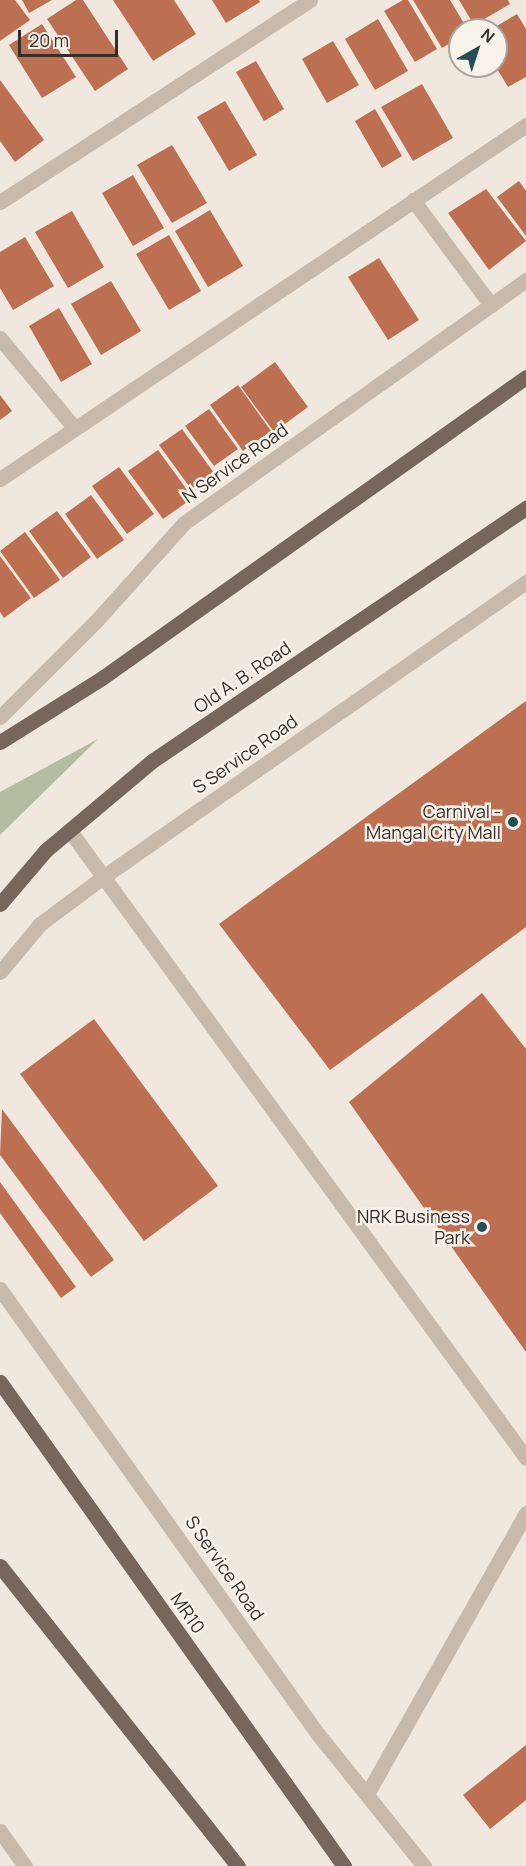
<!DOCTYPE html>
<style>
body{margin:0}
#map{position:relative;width:526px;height:1866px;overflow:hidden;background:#f0e8de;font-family:Manrope,sans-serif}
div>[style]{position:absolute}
.green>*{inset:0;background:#b2be9f}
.building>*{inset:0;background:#bc6f51}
.minor>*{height:15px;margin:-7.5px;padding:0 7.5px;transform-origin:7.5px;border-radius:7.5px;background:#c7b9ab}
.major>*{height:15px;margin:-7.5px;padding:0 7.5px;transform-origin:7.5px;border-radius:7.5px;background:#76665c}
.dots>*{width:16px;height:16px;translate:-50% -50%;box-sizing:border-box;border:3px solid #f8f2ea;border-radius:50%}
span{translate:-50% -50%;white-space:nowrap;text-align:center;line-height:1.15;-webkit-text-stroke:5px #f8f2ea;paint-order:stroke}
.street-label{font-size:18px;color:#362e29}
.poi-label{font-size:18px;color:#362e29}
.right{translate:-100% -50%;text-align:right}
.north{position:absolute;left:448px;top:18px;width:60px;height:60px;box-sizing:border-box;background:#f8f2ea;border:2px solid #aaa49d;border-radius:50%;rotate:39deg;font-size:16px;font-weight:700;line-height:24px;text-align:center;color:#362e29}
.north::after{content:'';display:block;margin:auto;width:21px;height:27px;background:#224e54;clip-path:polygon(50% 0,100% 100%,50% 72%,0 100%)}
.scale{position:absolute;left:18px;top:30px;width:100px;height:27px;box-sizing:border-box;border:3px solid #362e29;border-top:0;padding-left:8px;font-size:18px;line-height:21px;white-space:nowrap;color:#362e29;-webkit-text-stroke:4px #f8f2ea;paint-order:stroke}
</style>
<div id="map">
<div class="green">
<i style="clip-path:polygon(98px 739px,0 835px,0 792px)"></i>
</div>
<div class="building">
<i style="clip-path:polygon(0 0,15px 0,30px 20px,0 41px)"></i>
<i style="clip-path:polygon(22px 0,52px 0,29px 13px)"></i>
<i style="clip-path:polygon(76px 0,83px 0,128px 69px,95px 91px,47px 19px)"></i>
<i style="clip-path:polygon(113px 0,174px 0,196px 34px,153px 61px)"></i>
<i style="clip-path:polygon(212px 0,259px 0,260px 2px,226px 23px)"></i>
<i style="clip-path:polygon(403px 0,408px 0,437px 49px,415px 62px,384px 11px)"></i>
<i style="clip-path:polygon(413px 0,450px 0,468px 30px,460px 30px,460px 37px,442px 48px)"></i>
<i style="clip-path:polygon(459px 0,508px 0,510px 4px,474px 25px)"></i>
<i style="clip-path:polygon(517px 14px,526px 29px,526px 77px,508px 87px,496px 67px,496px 30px,490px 30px)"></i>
<i style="clip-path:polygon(378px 19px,408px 71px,375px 90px,345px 39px)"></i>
<i style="clip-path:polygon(42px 24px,76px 77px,42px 98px,9px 45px)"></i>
<i style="clip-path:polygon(333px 41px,359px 85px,327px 103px,302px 59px)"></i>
<i style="clip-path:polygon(256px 61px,284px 109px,264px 121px,236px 72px)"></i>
<i style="clip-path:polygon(0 80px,44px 140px,15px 162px,0 141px)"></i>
<i style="clip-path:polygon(422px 84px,453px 138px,413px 161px,381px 107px)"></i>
<i style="clip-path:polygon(225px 101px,257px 155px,229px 171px,197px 117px)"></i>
<i style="clip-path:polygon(375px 109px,402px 156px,382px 168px,355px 121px)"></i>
<i style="clip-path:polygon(172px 145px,207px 203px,172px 223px,137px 165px)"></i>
<i style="clip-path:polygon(133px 175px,164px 228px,133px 246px,102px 193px)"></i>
<i style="clip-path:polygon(519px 181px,526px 191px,526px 236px,497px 197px)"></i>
<i style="clip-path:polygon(486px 189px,526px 241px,489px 270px,448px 213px)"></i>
<i style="clip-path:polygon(210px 210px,243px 266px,208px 287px,175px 231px)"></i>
<i style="clip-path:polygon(72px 211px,104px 267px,68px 288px,35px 232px)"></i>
<i style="clip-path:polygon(169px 235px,201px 291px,169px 310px,136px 254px)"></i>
<i style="clip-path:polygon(25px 237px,54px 286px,13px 310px,0 288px,0 252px)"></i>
<i style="clip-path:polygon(379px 258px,419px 320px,388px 340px,348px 277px)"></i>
<i style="clip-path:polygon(111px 281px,141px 331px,101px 355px,71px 304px)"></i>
<i style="clip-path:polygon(59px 308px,92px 364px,61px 382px,29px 326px)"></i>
<i style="clip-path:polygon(275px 362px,308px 407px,274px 432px,241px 387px)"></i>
<i style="clip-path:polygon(238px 385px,271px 431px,243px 451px,210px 405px)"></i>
<i style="clip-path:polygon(0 395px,12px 411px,0 420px)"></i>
<i style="clip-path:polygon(209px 409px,238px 449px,214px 466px,185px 426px)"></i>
<i style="clip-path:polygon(182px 429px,214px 473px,191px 489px,159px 445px)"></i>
<i style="clip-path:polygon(158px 450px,193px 498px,163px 519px,128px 471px)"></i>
<i style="clip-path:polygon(119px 467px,154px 514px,127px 534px,92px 486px)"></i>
<i style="clip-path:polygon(91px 495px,124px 540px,97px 559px,65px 514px)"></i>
<i style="clip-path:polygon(57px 511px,91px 557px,63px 578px,29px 531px)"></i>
<i style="clip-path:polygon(25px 532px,60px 580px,34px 598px,0 551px)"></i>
<i style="clip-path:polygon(0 556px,31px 598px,4px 618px,0 612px)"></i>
<i style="clip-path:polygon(526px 701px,526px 927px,330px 1070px,219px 924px)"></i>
<i style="clip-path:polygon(482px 993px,526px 1049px,526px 1352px,349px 1102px)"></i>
<i style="clip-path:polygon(94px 1019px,218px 1186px,144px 1241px,20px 1074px)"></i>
<i style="clip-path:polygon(2px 1109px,114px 1260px,91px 1277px,0 1155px)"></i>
<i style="clip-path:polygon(0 1182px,76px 1287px,61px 1298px,0 1213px)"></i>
<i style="clip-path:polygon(526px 1745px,526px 1800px,490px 1829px,463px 1795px)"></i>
</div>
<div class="minor">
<i style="left:413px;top:200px;width:131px;rotate:53.4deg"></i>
<i style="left:0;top:202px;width:370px;rotate:-33.1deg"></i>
<i style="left:0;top:338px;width:116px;rotate:50.3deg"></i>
<i style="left:0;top:479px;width:634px;rotate:-33.94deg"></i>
<i style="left:0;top:717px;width:137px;rotate:-45deg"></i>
<i style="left:97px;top:620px;width:130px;rotate:-48.1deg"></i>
<i style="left:184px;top:523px;width:420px;rotate:-35.4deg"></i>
<i style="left:70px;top:831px;width:775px;rotate:53.97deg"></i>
<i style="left:0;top:972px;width:62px;rotate:-50.2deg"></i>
<i style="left:40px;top:924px;width:79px;rotate:-36.7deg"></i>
<i style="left:103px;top:877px;width:516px;rotate:-34.89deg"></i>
<i style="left:0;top:1289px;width:546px;rotate:54.47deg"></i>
<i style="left:317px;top:1733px;width:171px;rotate:51.2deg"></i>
<i style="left:367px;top:1794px;width:323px;rotate:-60.5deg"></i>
<i style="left:0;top:1831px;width:43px;rotate:54.5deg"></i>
</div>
<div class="major">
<i style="left:0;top:742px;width:120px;rotate:-32.1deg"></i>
<i style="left:102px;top:678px;width:520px;rotate:-35.37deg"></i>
<i style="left:0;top:904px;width:71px;rotate:-49.6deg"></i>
<i style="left:46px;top:850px;width:138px;rotate:-40deg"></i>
<i style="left:152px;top:761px;width:452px;rotate:-34.1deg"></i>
<i style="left:0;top:1382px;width:594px;rotate:54.6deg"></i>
<i style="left:0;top:1566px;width:383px;rotate:51.6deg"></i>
</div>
<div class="dots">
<i style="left:513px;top:822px;background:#224e54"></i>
<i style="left:482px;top:1227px;background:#224e54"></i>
</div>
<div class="street-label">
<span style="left:235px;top:463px;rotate:-35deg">N Service Road</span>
<span style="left:242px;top:677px;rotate:-34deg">Old A. B. Road</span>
<span style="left:245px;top:754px;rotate:-35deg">S Service Road</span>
<span style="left:225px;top:1568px;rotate:55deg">S Service Road</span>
<span style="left:188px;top:1613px;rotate:55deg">MR10</span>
</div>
<div class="poi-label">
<span class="right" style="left:501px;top:822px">Carnival -<br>Mangal City Mall</span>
<span class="right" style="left:470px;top:1227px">NRK Business<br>Park</span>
</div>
<div class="north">N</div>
<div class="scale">20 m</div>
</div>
